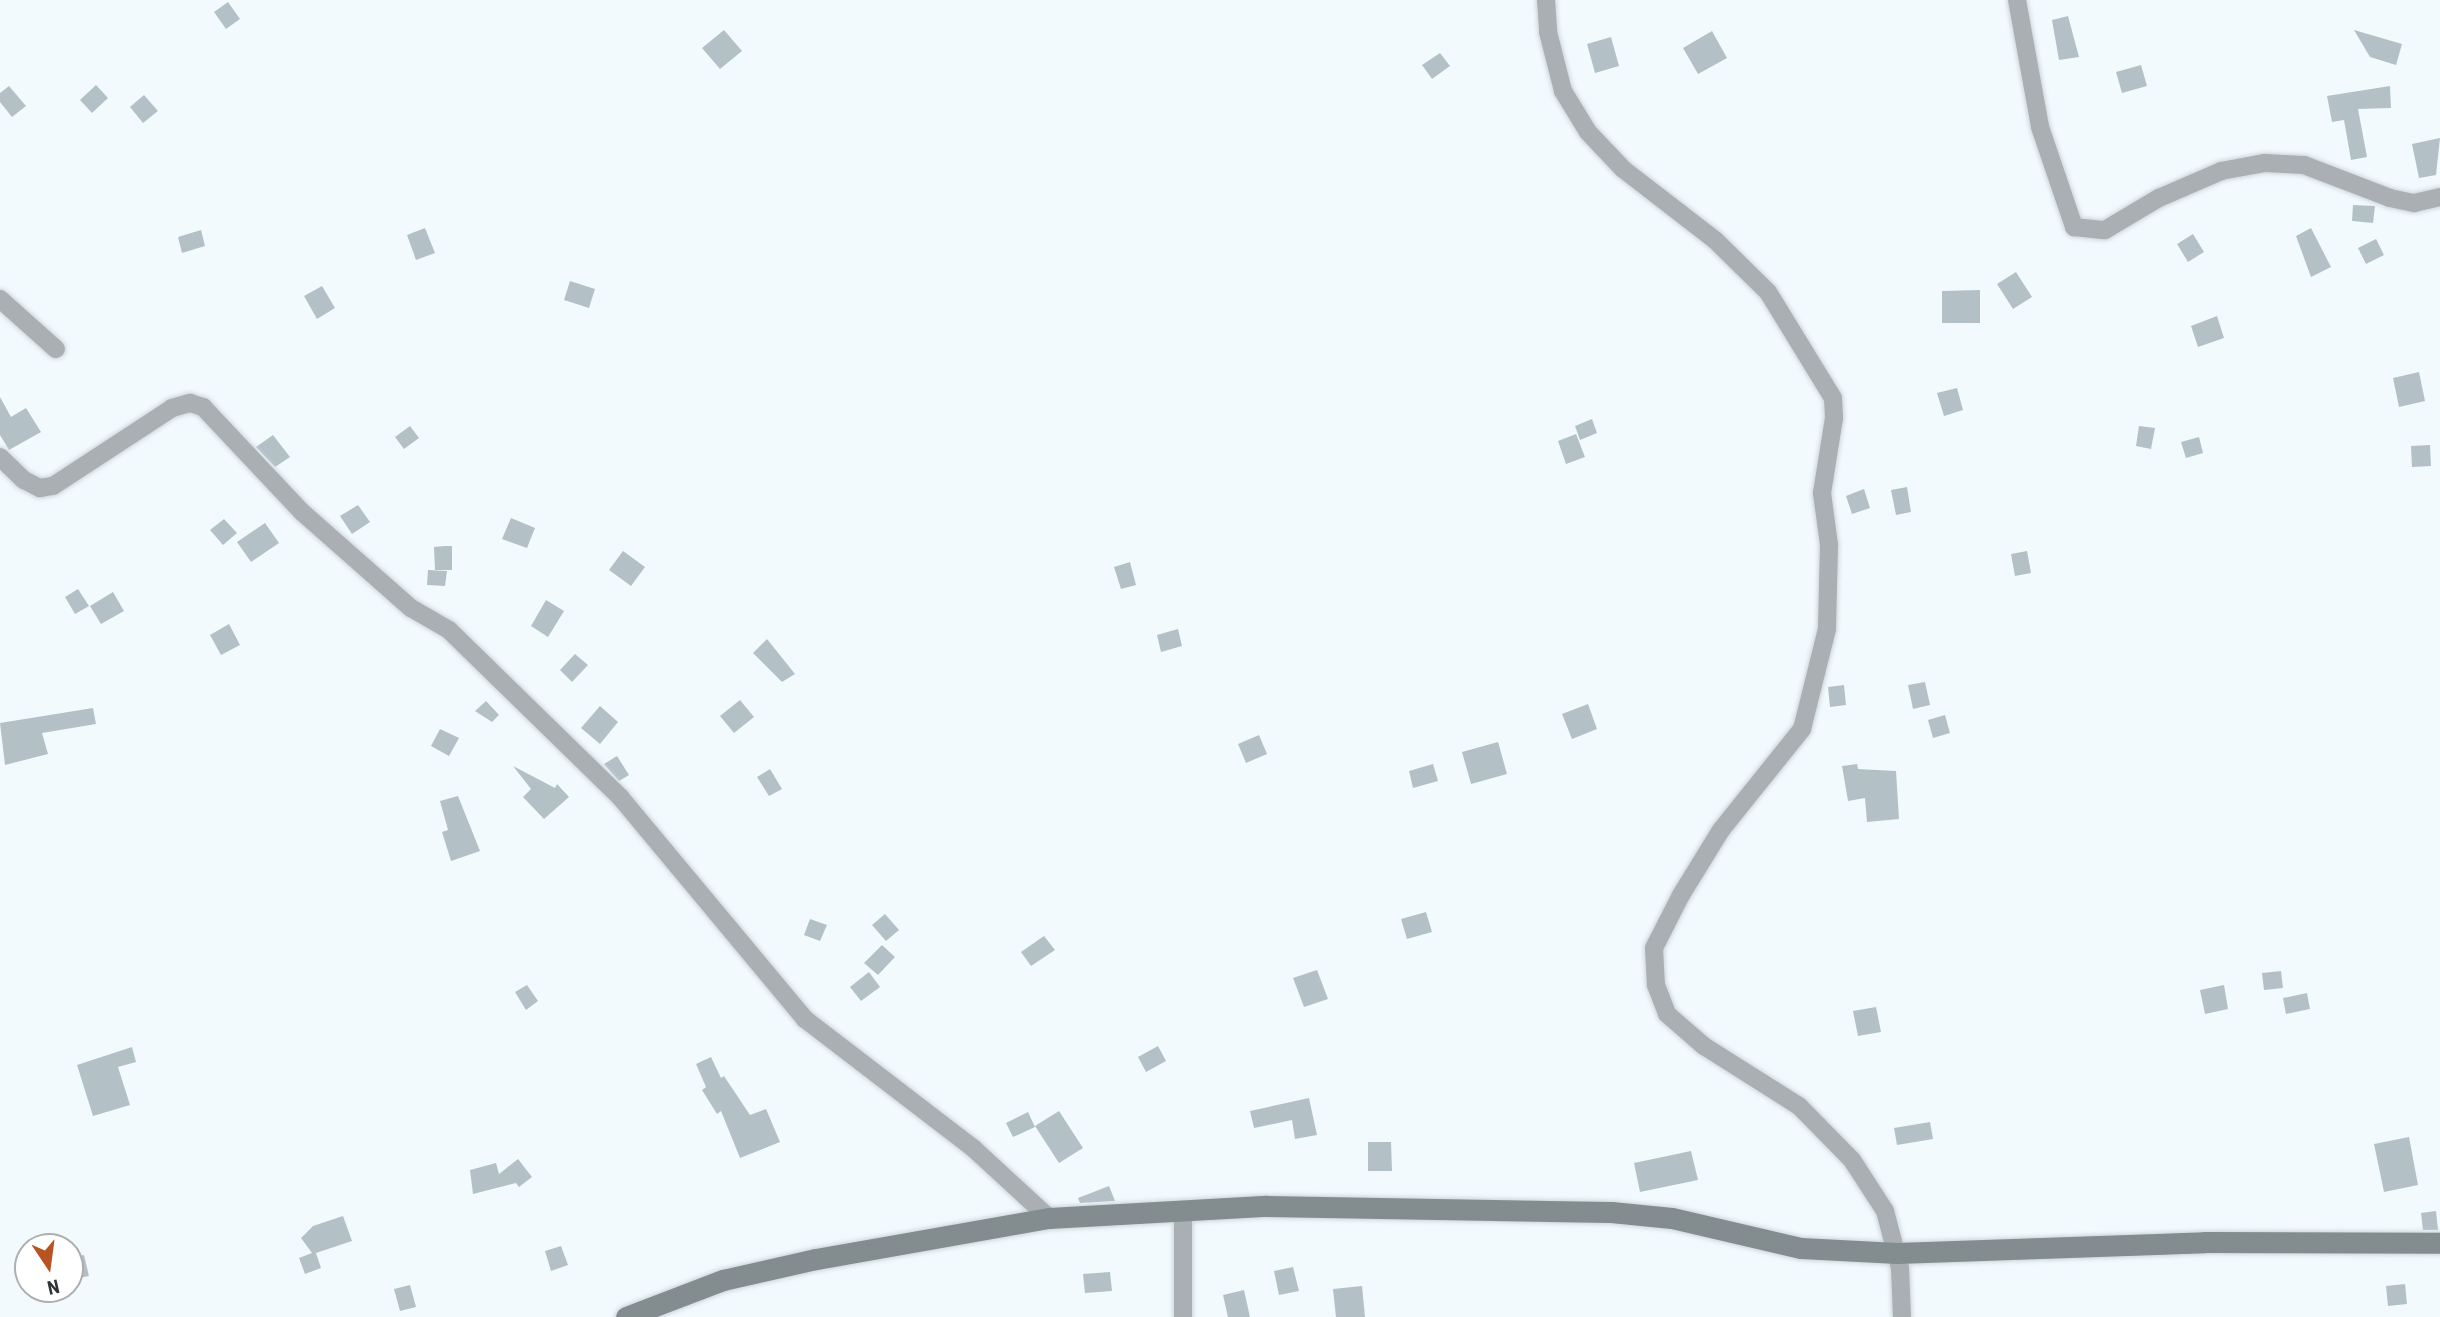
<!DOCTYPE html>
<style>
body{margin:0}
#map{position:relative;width:2440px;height:1317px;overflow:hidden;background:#f2fafe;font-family:"Roboto Condensed",sans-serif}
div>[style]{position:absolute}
.building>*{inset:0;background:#b3c1c7}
.roads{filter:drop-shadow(0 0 2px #cfd6da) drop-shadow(0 0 2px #cfd6da)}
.street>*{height:18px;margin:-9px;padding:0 9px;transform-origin:9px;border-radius:9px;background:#a9afb2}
.secondary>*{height:21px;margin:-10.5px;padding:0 10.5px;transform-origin:10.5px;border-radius:10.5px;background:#838c8f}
span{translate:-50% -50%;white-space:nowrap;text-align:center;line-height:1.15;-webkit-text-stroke:6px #fff;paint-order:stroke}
.north{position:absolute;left:14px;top:1233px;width:70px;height:70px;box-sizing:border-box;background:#fff;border:2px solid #acaeaf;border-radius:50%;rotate:167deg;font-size:19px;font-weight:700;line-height:28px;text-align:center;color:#2f3436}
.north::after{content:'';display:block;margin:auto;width:24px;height:32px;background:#b85322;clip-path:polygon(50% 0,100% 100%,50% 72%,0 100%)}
</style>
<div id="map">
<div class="building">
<i style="clip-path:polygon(228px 2px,240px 19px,226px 29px,214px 12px)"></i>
<i style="clip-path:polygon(2068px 16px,2079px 57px,2059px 60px,2052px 20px)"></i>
<i style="clip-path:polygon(724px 30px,742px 51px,720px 69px,702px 48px)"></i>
<i style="clip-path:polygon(2354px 30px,2402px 44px,2396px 65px,2370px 57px)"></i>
<i style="clip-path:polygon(1712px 31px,1727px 58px,1698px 74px,1683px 48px)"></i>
<i style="clip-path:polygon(1611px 37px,1619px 66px,1595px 73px,1587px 44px)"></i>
<i style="clip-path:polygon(1440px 53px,1450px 66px,1432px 79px,1422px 65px)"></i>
<i style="clip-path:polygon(2141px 65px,2147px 86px,2122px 93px,2116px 72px)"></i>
<i style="clip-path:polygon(96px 85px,108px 98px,92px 113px,80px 100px)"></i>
<i style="clip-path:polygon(9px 86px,26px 106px,12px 117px,0 102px,0 93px)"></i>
<i style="clip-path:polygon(2390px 86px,2391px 108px,2358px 109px,2367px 157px,2351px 160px,2344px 120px,2332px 122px,2327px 96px)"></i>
<i style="clip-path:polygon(144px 95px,158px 111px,143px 123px,130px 107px)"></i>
<i style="clip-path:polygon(2440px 138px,2436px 175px,2419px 178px,2412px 144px)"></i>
<i style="clip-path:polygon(2353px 205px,2375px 206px,2373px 223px,2352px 221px)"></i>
<i style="clip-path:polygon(425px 228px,435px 253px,416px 260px,407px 235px)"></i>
<i style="clip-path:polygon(2311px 228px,2331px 267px,2311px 277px,2296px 236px)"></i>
<i style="clip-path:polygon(201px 230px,205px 246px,182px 253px,178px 237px)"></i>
<i style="clip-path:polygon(2193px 234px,2204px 252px,2188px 262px,2177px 244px)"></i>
<i style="clip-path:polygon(2376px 239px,2384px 255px,2366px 264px,2358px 248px)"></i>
<i style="clip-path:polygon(2016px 272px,2032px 297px,2013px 309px,1997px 284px)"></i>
<i style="clip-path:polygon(570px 281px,595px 289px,589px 308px,564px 300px)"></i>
<i style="clip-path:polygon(322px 286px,335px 308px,317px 319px,304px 296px)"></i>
<i style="clip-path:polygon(1980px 290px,1980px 323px,1942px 323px,1942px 291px)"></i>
<i style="clip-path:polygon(2217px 316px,2224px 338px,2198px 347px,2191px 326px)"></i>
<i style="clip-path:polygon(2419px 372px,2425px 401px,2399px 407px,2393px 378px)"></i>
<i style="clip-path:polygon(1957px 388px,1963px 410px,1944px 416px,1937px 393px)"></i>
<i style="clip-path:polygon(0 397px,11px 417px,26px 408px,41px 432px,9px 450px,0 435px)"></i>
<i style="clip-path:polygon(1592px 419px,1597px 433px,1580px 440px,1575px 426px)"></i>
<i style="clip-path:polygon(410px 426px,419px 438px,404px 449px,395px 437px)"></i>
<i style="clip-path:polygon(2139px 426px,2155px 428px,2151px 449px,2136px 446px)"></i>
<i style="clip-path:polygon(1576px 434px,1585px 457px,1566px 464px,1558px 441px)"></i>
<i style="clip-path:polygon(273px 435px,290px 457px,275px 467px,256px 447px)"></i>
<i style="clip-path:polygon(2199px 437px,2203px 453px,2186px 458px,2181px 442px)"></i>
<i style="clip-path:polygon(2430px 445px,2431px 466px,2412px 467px,2411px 446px)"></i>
<i style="clip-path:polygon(1907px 487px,1911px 512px,1896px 515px,1891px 490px)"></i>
<i style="clip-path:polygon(1864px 489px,1870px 508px,1852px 514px,1846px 496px)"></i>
<i style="clip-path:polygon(358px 505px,370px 522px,352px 534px,340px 516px)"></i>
<i style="clip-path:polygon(511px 518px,535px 528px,527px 548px,502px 539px)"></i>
<i style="clip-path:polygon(224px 519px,237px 533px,223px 545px,210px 530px)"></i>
<i style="clip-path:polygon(265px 523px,279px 543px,251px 562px,237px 542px)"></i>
<i style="clip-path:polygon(445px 546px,452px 546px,452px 570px,435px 570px,434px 547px)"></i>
<i style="clip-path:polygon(623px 551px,645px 567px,631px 586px,609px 570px)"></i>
<i style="clip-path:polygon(2027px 551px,2031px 573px,2015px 576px,2011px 554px)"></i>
<i style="clip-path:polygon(1130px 562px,1136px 585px,1121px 589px,1114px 567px)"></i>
<i style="clip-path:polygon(428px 570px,447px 571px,445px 586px,427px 585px)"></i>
<i style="clip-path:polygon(78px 589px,89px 606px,75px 614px,65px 597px)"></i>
<i style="clip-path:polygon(113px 592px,124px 611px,101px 624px,90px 606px)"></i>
<i style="clip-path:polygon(546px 600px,564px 611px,548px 637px,531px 626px)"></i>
<i style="clip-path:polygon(229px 624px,240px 645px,221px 655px,210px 635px)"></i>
<i style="clip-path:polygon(1178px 629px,1182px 646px,1161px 652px,1157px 635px)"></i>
<i style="clip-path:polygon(767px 639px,795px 674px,782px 682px,753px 653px)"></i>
<i style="clip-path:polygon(575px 654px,588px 665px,572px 682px,560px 670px)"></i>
<i style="clip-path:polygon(1925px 682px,1930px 705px,1913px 709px,1908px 685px)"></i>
<i style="clip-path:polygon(1844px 685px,1846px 705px,1830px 707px,1828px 687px)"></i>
<i style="clip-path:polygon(740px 700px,754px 717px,734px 733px,720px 716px)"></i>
<i style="clip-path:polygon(486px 701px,499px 715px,492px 722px,475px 711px)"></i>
<i style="clip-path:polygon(1588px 704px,1597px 729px,1572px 739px,1562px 714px)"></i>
<i style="clip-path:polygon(600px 706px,618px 722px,600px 744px,581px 728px)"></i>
<i style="clip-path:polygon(93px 708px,96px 724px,42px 733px,48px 754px,5px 765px,0 723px)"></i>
<i style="clip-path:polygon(1945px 715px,1950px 733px,1933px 738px,1928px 720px)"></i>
<i style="clip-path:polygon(440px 729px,459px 738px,449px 756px,431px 746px)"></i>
<i style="clip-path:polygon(1259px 735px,1267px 754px,1246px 763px,1238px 744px)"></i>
<i style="clip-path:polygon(1498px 742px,1507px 774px,1471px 784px,1462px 752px)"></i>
<i style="clip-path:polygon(617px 756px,629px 775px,619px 781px,604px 764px)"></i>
<i style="clip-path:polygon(1433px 764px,1438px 781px,1413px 788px,1409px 771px)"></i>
<i style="clip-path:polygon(1857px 764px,1858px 769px,1896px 771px,1899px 819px,1867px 822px,1865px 798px,1848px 801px,1842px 766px)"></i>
<i style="clip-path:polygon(513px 766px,555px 788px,557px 784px,569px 797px,544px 819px,523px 797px,531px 789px)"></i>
<i style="clip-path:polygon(770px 769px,782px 789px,769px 796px,757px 777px)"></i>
<i style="clip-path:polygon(458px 796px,480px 851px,451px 861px,442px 832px,448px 830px,440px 801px)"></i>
<i style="clip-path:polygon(1426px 912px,1432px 932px,1407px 939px,1401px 919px)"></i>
<i style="clip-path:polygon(885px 914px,899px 930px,886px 941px,872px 925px)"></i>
<i style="clip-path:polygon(810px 919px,827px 925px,820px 941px,804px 935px)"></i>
<i style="clip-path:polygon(1044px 936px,1055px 950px,1031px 966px,1021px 952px)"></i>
<i style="clip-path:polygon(882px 945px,895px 957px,878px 975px,864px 963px)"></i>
<i style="clip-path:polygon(1317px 970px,1328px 999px,1304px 1007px,1293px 978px)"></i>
<i style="clip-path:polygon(2281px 971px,2283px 988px,2264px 990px,2262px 973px)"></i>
<i style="clip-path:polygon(869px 972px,880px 987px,861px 1001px,850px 987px)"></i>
<i style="clip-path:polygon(527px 985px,538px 1001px,526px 1010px,515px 992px)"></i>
<i style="clip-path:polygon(2224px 985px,2228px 1009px,2205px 1014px,2200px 990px)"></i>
<i style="clip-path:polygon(2307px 993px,2310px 1009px,2286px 1014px,2283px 998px)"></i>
<i style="clip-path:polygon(1876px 1007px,1881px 1032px,1858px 1036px,1853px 1011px)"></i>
<i style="clip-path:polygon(1158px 1046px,1166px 1061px,1146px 1072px,1138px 1057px)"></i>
<i style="clip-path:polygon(132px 1047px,136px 1062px,118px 1067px,130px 1105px,93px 1116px,77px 1065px)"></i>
<i style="clip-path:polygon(711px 1057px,721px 1078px,724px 1076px,750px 1115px,766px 1109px,780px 1142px,740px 1158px,721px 1111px,717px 1114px,702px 1090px,706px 1087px,696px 1064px)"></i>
<i style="clip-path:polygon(1309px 1098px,1317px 1135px,1295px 1139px,1292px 1120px,1254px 1128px,1250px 1111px)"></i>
<i style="clip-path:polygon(1059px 1111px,1083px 1148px,1059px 1163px,1035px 1126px)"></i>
<i style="clip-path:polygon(1028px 1112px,1035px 1127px,1013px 1137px,1006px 1123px)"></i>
<i style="clip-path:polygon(1930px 1122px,1933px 1139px,1897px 1145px,1894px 1128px)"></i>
<i style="clip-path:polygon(2409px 1137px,2418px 1185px,2384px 1192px,2374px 1144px)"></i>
<i style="clip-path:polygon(1368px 1142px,1391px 1142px,1392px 1171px,1368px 1171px)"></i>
<i style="clip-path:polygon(1691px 1151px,1698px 1180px,1640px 1192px,1634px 1163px)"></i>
<i style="clip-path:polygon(518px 1159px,532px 1177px,519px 1187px,516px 1183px,473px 1194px,470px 1170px,496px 1163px,499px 1174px)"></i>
<i style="clip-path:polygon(1109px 1186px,1115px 1201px,1080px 1203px,1078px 1198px)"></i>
<i style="clip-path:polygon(2436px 1211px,2438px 1230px,2423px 1230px,2421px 1213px)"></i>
<i style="clip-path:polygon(343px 1216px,352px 1241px,316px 1253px,321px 1268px,305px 1274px,299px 1258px,312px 1253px,301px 1238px,313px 1226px)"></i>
<i style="clip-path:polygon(561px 1246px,568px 1265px,551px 1271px,545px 1251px)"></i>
<i style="clip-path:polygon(84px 1255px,89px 1276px,70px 1280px,70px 1257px)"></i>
<i style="clip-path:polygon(1293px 1267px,1299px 1291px,1279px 1295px,1274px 1271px)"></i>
<i style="clip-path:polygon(1110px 1272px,1112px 1291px,1085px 1293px,1083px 1274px)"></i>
<i style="clip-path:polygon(2405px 1284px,2407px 1304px,2388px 1306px,2386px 1286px)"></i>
<i style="clip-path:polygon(410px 1285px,416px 1307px,400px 1311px,394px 1289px)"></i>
<i style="clip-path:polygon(1362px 1286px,1365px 1317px,1336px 1317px,1333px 1289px)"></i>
<i style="clip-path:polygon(1244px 1290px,1250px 1317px,1228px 1317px,1223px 1295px)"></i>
</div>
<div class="roads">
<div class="street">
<i style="left:1546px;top:0;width:32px;rotate:86deg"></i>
<i style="left:1548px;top:32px;width:61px;rotate:75.7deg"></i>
<i style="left:1563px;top:91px;width:48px;rotate:58.6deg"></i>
<i style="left:1588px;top:132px;width:51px;rotate:46.6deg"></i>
<i style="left:1623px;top:169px;width:116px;rotate:37.7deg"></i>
<i style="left:1715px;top:240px;width:74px;rotate:44.5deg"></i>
<i style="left:1768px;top:292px;width:124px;rotate:58.5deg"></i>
<i style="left:1833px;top:398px;width:20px;rotate:87deg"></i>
<i style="left:1834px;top:418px;width:76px;rotate:99.1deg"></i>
<i style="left:1822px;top:493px;width:52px;rotate:82.3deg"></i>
<i style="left:1829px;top:545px;width:84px;rotate:91.4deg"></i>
<i style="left:1827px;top:629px;width:103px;rotate:104deg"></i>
<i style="left:1802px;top:729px;width:129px;rotate:128.7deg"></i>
<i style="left:1721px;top:830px;width:76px;rotate:121.6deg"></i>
<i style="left:1681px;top:895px;width:59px;rotate:117deg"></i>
<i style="left:1654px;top:948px;width:37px;rotate:87deg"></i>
<i style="left:1656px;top:985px;width:31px;rotate:69deg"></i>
<i style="left:1667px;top:1014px;width:49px;rotate:40.9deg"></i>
<i style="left:1704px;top:1046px;width:112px;rotate:32.3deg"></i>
<i style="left:1799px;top:1106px;width:76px;rotate:45.5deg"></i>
<i style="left:1852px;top:1160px;width:61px;rotate:57.1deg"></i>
<i style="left:1885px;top:1211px;width:59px;rotate:75.3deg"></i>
<i style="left:1900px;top:1268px;width:49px;rotate:87.7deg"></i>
<i style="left:2017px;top:0;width:129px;rotate:79.7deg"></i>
<i style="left:2040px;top:127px;width:106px;rotate:71.2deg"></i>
<i style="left:2074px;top:227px;width:31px;rotate:6deg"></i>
<i style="left:2105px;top:230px;width:63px;rotate:-30.7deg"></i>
<i style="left:2159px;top:198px;width:68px;rotate:-23.5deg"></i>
<i style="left:2221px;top:171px;width:45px;rotate:-10.3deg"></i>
<i style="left:2265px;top:163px;width:39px;rotate:3deg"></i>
<i style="left:2304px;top:165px;width:92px;rotate:21deg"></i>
<i style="left:2390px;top:198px;width:25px;rotate:12deg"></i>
<i style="left:2414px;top:203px;width:27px;rotate:-13deg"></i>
<i style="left:0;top:299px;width:75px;rotate:41.8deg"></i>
<i style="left:0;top:457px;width:33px;rotate:44deg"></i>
<i style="left:24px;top:480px;width:18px;rotate:27deg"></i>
<i style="left:40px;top:488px;width:13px;rotate:-9deg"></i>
<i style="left:53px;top:486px;width:142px;rotate:-33.2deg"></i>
<i style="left:172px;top:408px;width:19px;rotate:-16deg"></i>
<i style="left:190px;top:403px;width:14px;rotate:17deg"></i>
<i style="left:203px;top:407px;width:144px;rotate:46.7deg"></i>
<i style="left:302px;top:512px;width:145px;rotate:41.4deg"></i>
<i style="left:411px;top:608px;width:44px;rotate:30.1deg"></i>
<i style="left:449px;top:630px;width:239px;rotate:44.3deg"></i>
<i style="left:620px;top:797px;width:289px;rotate:50.2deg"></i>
<i style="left:805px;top:1019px;width:212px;rotate:37.5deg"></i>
<i style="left:973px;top:1148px;width:103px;rotate:42.6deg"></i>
<i style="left:1183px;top:1211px;width:106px;rotate:90deg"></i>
</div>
<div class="secondary">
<i style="left:626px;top:1317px;width:104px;rotate:-20.9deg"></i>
<i style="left:723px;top:1280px;width:95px;rotate:-12.7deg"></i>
<i style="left:816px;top:1259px;width:237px;rotate:-10deg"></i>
<i style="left:1049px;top:1218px;width:218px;rotate:-3.2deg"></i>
<i style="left:1267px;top:1206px;width:344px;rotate:1deg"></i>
<i style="left:1611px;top:1212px;width:61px;rotate:5.6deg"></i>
<i style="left:1672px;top:1218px;width:132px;rotate:13.1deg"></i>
<i style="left:1801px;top:1248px;width:96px;rotate:3deg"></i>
<i style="left:1897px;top:1253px;width:308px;rotate:-2deg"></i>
<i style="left:2205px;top:1242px;width:235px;rotate:0.2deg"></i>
</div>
</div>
<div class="north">N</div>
</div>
